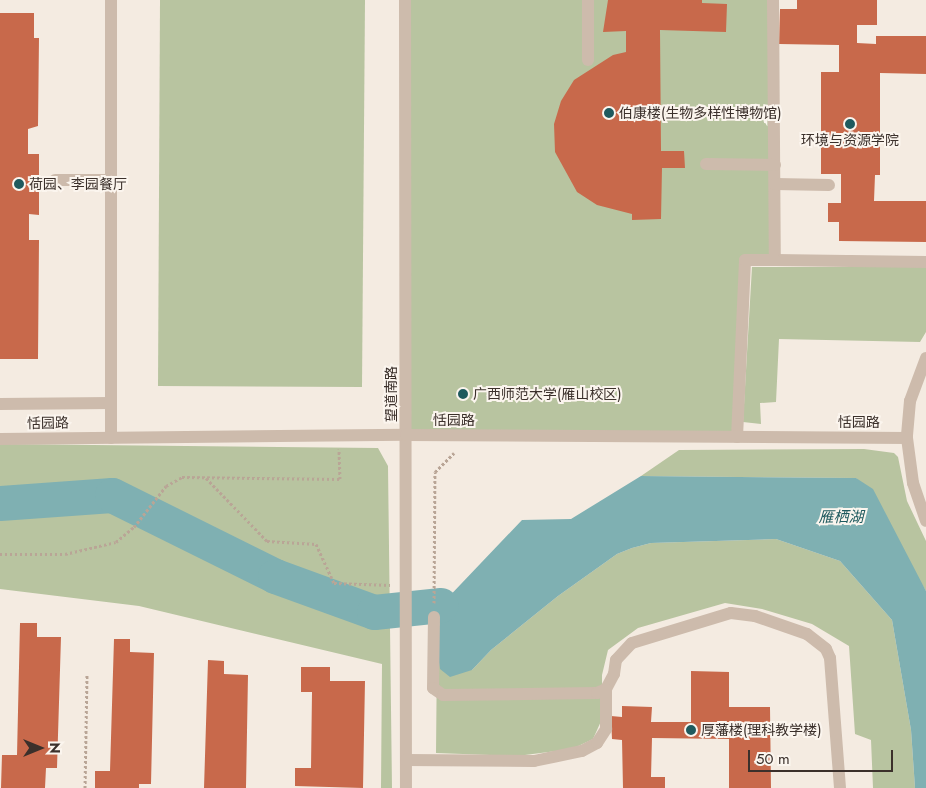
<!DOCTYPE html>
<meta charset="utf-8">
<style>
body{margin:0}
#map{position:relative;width:926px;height:788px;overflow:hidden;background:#f4ebe1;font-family:Jost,"Noto Sans SC",sans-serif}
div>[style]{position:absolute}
.green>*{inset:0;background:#b8c4a0}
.water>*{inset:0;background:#7fb0b2}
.river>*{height:35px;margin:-17.5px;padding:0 17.5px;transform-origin:17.5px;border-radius:17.5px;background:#7fb0b2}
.building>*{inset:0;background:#c8694b}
.path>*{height:3px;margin-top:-1.5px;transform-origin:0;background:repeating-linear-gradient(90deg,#b9a596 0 2.5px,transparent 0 5px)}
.minor>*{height:12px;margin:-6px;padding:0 6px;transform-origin:6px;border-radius:6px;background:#cdbbac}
.dots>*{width:14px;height:14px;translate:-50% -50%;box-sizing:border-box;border:2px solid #fbf5ee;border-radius:50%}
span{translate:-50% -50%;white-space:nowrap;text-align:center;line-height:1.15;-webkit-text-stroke:4px #fbf5ee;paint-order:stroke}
.poi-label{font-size:14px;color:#3b302b}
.left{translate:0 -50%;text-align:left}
.street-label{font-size:14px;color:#3b302b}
.water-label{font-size:15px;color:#1f5a5e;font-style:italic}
.north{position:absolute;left:15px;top:723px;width:50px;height:50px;-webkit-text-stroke:4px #fbf5ee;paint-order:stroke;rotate:90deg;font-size:14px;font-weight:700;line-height:20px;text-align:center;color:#3b302b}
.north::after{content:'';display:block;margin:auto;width:18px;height:22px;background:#3b302b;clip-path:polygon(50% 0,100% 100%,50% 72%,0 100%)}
.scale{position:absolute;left:748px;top:750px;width:145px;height:22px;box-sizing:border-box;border:2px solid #3b302b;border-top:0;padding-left:6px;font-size:15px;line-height:18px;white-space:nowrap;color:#3b302b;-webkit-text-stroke:4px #fbf5ee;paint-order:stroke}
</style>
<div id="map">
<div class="green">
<i style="clip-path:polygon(160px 0,365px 0,362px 387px,158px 386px)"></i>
<i style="clip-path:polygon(405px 0,773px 0,775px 260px,745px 260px,737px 437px,406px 435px)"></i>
<i style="clip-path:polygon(752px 267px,926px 267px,926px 332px,920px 342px,779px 339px,776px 402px,760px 403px,761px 424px,743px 422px)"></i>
<i style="clip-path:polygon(0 444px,378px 448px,388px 466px,392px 788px,381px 788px,382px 664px,139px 606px,0 589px)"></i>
<i style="clip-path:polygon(864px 449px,894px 453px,898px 457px,907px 501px,926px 541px,926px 591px,856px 478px,641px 476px,679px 450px)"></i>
<i style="clip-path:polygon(776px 539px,840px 561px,892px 620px,911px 730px,915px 788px,873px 788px,871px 740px,855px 734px,849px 646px,812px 624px,762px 609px,725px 603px,638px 628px,608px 650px,602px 675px,602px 719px,593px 739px,572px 749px,517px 756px,436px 753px,437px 648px,472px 670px,491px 650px,558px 596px,617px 554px,632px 548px,651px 543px)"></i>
</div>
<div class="water">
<i style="clip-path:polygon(641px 476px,856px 478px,873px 489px,926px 591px,926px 788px,915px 788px,911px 730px,892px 620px,840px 561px,776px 539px,651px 543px,632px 548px,617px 554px,558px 596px,491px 650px,472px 670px,450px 677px,440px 669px,437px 648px,441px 605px,522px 520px,571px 519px)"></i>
</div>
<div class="river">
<i style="left:0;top:503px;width:112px;rotate:-4.1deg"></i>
<i style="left:112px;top:495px;width:182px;rotate:26.4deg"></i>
<i style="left:275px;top:576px;width:105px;rotate:20deg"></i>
<i style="left:374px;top:612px;width:67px;rotate:-6deg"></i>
</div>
<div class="building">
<i style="clip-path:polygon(608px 0,702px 0,702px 3px,727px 4px,726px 32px,660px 30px,661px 151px,684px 151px,685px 168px,662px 168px,661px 219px,632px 220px,632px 214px,597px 205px,577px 192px,555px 152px,554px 124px,561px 101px,574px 80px,613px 55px,626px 52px,626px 31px,603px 32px)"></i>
<i style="clip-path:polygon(797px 0,877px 0,877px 25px,857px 25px,857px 43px,876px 44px,876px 36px,926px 36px,926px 74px,880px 73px,880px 175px,875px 175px,874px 201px,926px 201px,926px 242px,839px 241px,839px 222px,828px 222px,828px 203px,841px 203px,841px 174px,821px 174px,821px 72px,839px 72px,839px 45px,779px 44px,780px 9px,797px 9px)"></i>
<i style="clip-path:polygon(0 13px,34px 13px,34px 38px,39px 38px,38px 126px,28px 129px,28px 154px,39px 154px,39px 215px,29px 214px,29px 240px,39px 240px,38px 359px,0 359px)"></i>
<i style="clip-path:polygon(20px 623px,37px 623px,37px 637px,61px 637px,57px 768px,46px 768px,45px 788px,1px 788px,2px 755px,17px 755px)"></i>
<i style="clip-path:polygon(114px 639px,130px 639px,130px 652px,154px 653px,151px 784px,139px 784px,139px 788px,95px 788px,95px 771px,110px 771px)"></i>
<i style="clip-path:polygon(208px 660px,224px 661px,224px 674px,248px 675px,246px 788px,204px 788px)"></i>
<i style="clip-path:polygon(301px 667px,330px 667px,330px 681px,365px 681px,363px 788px,295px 786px,295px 768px,311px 768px,312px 692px,301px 692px)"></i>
<i style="clip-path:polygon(691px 671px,729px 672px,729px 707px,770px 707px,771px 788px,729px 788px,729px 739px,652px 738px,651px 777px,665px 777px,665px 788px,623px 788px,622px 740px,612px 739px,611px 716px,622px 717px,622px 706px,652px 707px,651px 722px,691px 722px)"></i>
</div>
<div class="path">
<i style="left:206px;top:478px;width:88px;rotate:45.9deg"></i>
<i style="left:267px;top:541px;width:49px;rotate:3.5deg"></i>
<i style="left:316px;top:544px;width:43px;rotate:65.2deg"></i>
<i style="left:334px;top:583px;width:56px;rotate:2deg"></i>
<i style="left:0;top:554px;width:65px"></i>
<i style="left:65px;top:554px;width:52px;rotate:-13.2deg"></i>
<i style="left:116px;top:542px;width:23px;rotate:-40deg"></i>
<i style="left:134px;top:527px;width:52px;rotate:-52deg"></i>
<i style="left:166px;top:486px;width:18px;rotate:-29deg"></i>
<i style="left:182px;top:477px;width:158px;rotate:0.7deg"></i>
<i style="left:340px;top:479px;width:30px;rotate:-92deg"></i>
<i style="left:434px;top:603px;width:131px;rotate:-89.6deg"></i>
<i style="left:435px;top:472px;width:27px;rotate:-45deg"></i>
<i style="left:85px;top:788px;width:113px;rotate:-89deg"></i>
</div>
<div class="minor">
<i style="left:405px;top:0;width:788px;rotate:89.93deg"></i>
<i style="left:588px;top:0;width:60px;rotate:90deg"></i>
<i style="left:773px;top:0;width:260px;rotate:89.6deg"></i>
<i style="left:775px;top:260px;width:151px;rotate:0.8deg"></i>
<i style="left:706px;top:164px;width:69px;rotate:0.8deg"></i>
<i style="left:55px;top:180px;width:56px"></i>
<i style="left:775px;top:184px;width:54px;rotate:1.1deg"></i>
<i style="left:926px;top:358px;width:46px;rotate:110.4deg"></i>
<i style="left:910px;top:401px;width:37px;rotate:95deg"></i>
<i style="left:907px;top:438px;width:45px;rotate:82.4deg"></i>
<i style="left:913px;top:483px;width:40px;rotate:71.1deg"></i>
<i style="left:0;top:404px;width:111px;rotate:-0.5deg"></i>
<i style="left:737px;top:437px;width:177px;rotate:-87.4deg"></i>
<i style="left:745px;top:260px;width:30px"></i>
<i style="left:111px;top:438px;width:438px;rotate:-90deg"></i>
<i style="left:0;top:439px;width:406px;rotate:-0.6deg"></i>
<i style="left:406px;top:435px;width:501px;rotate:0.34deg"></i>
<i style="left:434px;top:617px;width:71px;rotate:90.8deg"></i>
<i style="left:433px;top:688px;width:12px;rotate:35deg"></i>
<i style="left:443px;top:695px;width:154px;rotate:-0.7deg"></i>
<i style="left:597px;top:693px;width:10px;rotate:-24deg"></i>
<i style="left:606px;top:689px;width:17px;rotate:-62deg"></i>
<i style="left:614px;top:674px;width:14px;rotate:-82deg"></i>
<i style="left:616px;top:660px;width:23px;rotate:-47deg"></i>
<i style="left:632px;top:643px;width:103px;rotate:-16.9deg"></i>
<i style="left:731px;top:613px;width:24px;rotate:7deg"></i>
<i style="left:755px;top:616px;width:55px;rotate:19.1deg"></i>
<i style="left:807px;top:634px;width:24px;rotate:38deg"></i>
<i style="left:826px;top:649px;width:10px;rotate:66deg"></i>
<i style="left:830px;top:658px;width:130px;rotate:85.6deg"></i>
<i style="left:406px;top:760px;width:128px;rotate:0.4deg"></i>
<i style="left:534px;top:761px;width:49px;rotate:-11.8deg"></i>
<i style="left:582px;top:751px;width:17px;rotate:-28deg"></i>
<i style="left:597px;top:743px;width:17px;rotate:-57deg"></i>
<i style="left:606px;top:729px;width:40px;rotate:-90deg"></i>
</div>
<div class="dots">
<i style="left:609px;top:113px;background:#1f5a5e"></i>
<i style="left:850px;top:124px;background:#1f5a5e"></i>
<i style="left:19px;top:184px;background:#1f5a5e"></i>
<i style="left:463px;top:394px;background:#1f5a5e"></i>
<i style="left:691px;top:730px;background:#1f5a5e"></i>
</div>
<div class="poi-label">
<span class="left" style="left:619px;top:113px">伯康楼(生物多样性博物馆)</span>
<span style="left:850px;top:140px">环境与资源学院</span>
<span class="left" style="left:29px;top:184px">荷园、李园餐厅</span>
<span class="left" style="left:473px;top:394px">广西师范大学(雁山校区)</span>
<span class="left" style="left:701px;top:730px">厚藩楼(理科教学楼)</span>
</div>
<div class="street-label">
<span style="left:391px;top:394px;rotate:-90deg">望道南路</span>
<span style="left:454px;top:420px">恬园路</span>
<span style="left:859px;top:422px">恬园路</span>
<span style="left:48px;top:423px;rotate:-1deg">恬园路</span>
</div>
<div class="water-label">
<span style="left:841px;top:518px">雁栖湖</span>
</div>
<div class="north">N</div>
<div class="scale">50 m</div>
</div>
